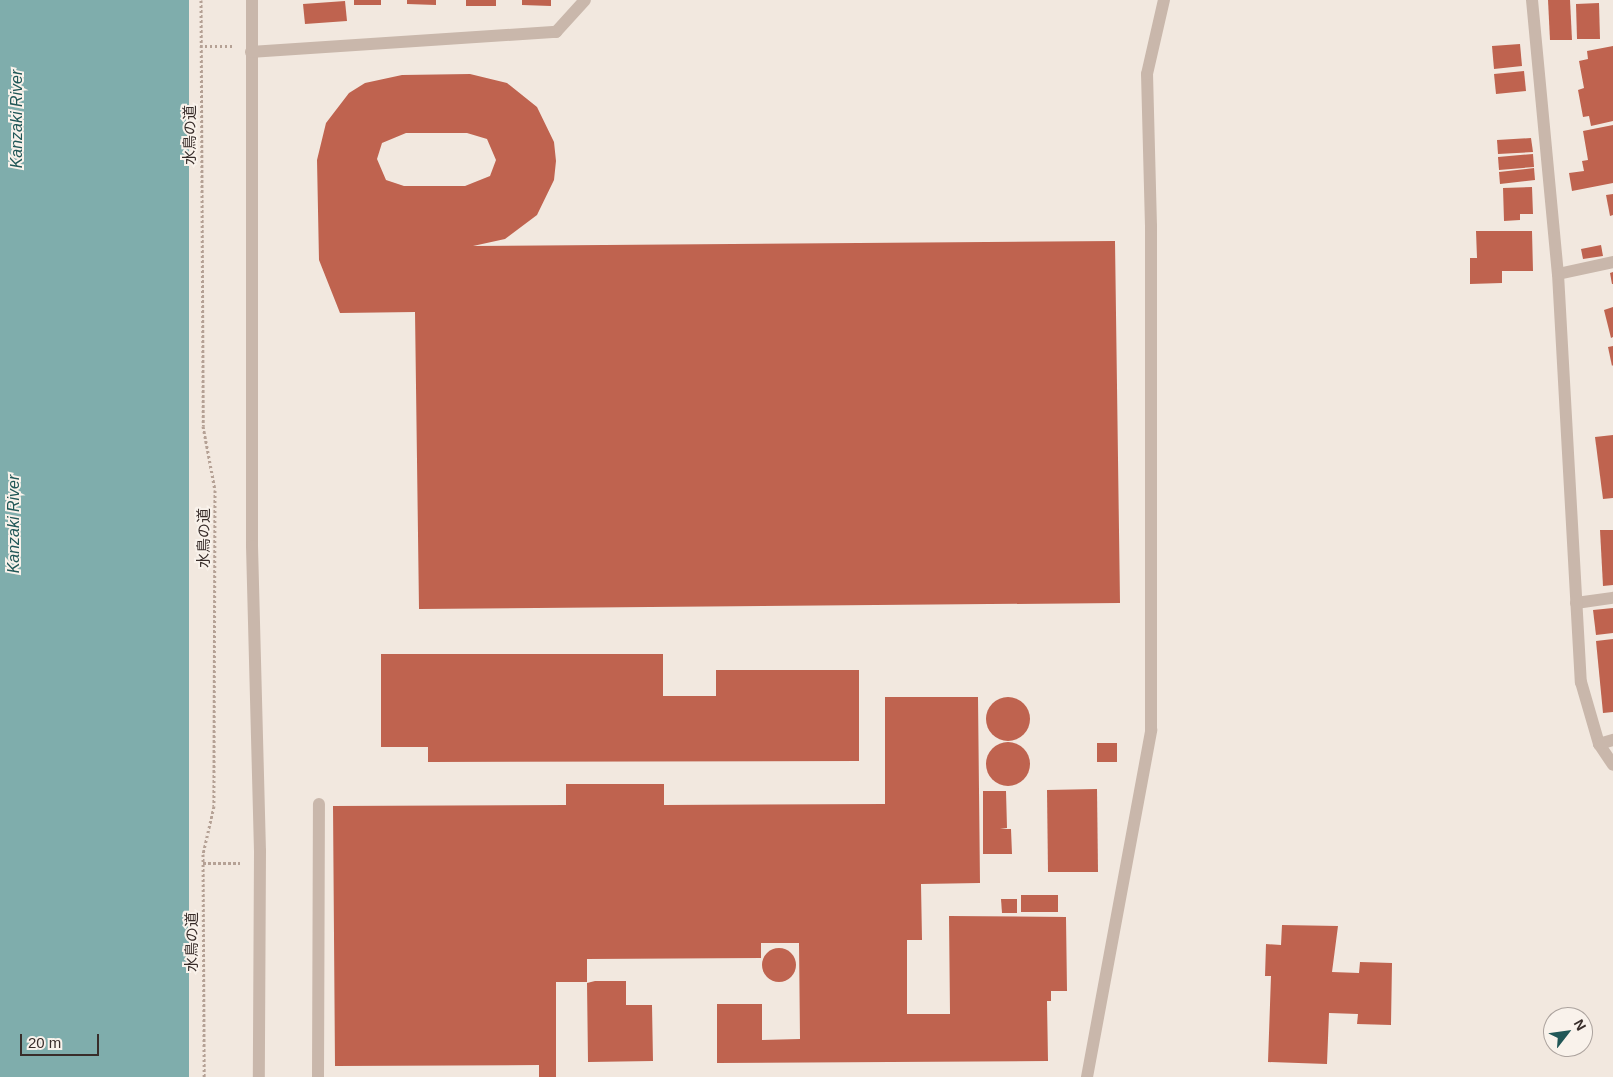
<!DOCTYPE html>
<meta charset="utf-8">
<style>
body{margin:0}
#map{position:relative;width:1613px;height:1077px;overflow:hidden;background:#f2e8df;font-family:Helvetica,"Noto Sans JP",sans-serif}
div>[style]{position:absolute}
.water>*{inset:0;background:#7fadac}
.building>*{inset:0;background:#bf634f}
.round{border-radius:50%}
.path>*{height:3px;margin-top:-1.5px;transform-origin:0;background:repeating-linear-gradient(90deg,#b5a195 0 2.5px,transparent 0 5px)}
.lane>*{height:12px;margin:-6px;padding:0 6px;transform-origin:6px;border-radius:6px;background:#c9b7ab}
.street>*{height:12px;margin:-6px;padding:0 6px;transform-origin:6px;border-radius:6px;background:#c9b7ab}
span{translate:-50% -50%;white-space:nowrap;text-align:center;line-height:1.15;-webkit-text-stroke:4px #f9f2eb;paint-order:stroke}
.street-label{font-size:15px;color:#382d2a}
.water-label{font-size:16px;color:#215757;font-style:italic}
.north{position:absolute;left:1543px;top:1007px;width:50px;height:50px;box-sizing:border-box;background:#f9f2eb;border:1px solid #aca39e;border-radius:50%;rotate:60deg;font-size:14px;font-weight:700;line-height:20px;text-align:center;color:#382d2a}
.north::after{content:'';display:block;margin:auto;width:18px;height:22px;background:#215757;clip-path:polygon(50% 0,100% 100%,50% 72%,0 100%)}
.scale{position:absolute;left:20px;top:1034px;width:79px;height:22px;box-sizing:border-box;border:2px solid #382d2a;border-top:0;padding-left:6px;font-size:15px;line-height:18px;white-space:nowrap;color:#382d2a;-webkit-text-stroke:4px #f9f2eb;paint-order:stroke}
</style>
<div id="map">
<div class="water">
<i style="clip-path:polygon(0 0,189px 0,189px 1077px,0 1077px)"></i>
</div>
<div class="building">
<i style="clip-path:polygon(354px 0,381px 0,381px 5px,354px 5px)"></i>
<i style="clip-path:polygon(407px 0,436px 0,436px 5px,407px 4px)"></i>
<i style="clip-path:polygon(466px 0,496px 0,496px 6px,466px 6px)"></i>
<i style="clip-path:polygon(522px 0,551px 0,551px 6px,522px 5px)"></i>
<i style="clip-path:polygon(1548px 0,1570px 0,1572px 40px,1550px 40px)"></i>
<i style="clip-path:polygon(345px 1px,347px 21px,305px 24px,303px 4px)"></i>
<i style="clip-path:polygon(1599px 3px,1600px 39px,1577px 39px,1576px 4px)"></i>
<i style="clip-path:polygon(1520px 44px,1522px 66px,1494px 69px,1492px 46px)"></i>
<i style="clip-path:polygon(1613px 46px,1613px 121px,1591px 126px,1589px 116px,1583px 117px,1578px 90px,1584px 88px,1579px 61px,1588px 59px,1587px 51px)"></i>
<i style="clip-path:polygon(1524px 71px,1526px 91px,1496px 94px,1494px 74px)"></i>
<i style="clip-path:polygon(evenodd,470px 74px,507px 83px,537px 107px,554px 142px,556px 161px,554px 180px,537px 215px,505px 239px,473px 246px,1115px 241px,1120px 603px,419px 609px,415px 312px,340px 313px,319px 260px,317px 160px,326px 123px,349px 93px,365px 83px,402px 75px,470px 74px,406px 133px,467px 133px,487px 139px,496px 160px,490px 176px,465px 186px,404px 186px,386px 180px,377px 159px,382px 143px,406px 133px)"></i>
<i style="clip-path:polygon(1613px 125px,1613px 183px,1572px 191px,1569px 173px,1584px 171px,1582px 161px,1588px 160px,1583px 131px)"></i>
<i style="clip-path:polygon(1531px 138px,1533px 152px,1498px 154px,1497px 140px)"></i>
<i style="clip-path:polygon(1533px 154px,1534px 167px,1499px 170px,1498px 157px)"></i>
<i style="clip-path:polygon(1534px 168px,1535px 180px,1500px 184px,1499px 172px)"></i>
<i style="clip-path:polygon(1532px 187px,1533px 214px,1520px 214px,1520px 220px,1504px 221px,1503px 188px)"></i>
<i style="clip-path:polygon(1613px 194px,1613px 215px,1610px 216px,1606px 195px)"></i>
<i style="clip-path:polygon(1476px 231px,1532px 231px,1533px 271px,1502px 271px,1502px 283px,1470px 284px,1470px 258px,1477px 258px)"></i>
<i style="clip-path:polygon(1601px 245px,1603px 256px,1583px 259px,1581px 249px)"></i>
<i style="clip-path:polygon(1613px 272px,1613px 284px,1612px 284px,1610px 273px)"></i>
<i style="clip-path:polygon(1613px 307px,1613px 337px,1611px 338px,1604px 310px)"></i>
<i style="clip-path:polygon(1613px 346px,1613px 365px,1612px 366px,1608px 347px)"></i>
<i style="clip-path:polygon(1613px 435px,1613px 498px,1603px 499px,1595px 437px)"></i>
<i style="clip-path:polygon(1600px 530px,1613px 530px,1613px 585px,1603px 586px)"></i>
<i style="clip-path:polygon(1613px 608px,1613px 633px,1596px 635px,1593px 610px)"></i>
<i style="clip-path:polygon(1613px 639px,1613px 712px,1603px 713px,1596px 641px)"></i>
<i style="clip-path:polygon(381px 654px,663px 654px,663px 696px,716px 696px,716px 670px,859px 670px,859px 761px,428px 762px,428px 747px,381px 747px)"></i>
<i class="round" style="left:986px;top:697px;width:44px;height:44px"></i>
<i style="clip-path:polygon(885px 697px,978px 697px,980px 883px,921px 884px,922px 940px,907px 940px,907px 1014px,950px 1014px,949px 916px,1066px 917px,1067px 991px,1051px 991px,1051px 1001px,1047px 1001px,1048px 1061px,717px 1063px,717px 1004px,762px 1004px,762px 1040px,800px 1039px,799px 943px,761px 943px,761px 958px,587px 959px,587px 982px,556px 982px,556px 1077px,539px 1077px,539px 1065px,335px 1066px,333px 806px,566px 805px,566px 784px,664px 784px,664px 805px,885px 804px)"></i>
<i class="round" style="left:986px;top:742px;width:44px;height:44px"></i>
<i style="clip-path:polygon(1097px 743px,1117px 743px,1117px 762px,1097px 762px)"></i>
<i style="clip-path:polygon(1097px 789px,1098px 872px,1048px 872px,1047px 790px)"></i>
<i style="clip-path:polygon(983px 791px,1006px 791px,1007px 828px,1000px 829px,1011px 829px,1012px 854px,983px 854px)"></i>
<i style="clip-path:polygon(1021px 895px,1058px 895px,1058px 912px,1021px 912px)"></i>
<i style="clip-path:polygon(1001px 899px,1017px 899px,1017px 913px,1002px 913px)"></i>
<i style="clip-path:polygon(1282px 925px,1338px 926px,1332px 972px,1359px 973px,1360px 962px,1392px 963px,1391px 1025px,1357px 1024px,1358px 1014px,1329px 1013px,1327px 1064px,1268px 1062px,1271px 976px,1265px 976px,1266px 944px,1281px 945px)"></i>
<i class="round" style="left:762px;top:948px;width:34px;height:34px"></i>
<i style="clip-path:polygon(595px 981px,626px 981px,626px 1005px,652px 1005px,653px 1061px,588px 1062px,587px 983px)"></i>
</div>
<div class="path">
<i style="left:201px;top:0;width:426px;rotate:89.7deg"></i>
<i style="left:203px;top:426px;width:65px;rotate:79.4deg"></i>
<i style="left:215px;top:490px;width:316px;rotate:90.2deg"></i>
<i style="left:214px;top:806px;width:49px;rotate:102.9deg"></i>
<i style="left:203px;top:854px;width:223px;rotate:89.7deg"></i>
<i style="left:200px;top:46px;width:33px"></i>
<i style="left:203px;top:863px;width:37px"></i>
</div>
<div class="lane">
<i style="left:1576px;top:603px;width:37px;rotate:-8deg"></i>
<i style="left:318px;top:1077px;width:273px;rotate:-89.8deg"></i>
<i style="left:1087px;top:1077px;width:353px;rotate:-79.5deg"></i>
<i style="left:1151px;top:730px;width:504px;rotate:-90deg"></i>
<i style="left:1151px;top:226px;width:152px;rotate:-91.5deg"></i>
<i style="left:1147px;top:74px;width:76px;rotate:-77.1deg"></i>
</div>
<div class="street">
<i style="left:252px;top:0;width:546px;rotate:90deg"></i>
<i style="left:252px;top:546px;width:305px;rotate:88.5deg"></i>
<i style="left:260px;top:851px;width:226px;rotate:90.3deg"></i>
<i style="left:1532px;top:0;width:275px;rotate:84.6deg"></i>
<i style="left:1558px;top:274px;width:409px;rotate:86.8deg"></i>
<i style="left:1581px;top:682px;width:65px;rotate:73.8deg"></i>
<i style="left:1599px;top:744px;width:25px;rotate:56deg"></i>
<i style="left:251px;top:52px;width:306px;rotate:-3.8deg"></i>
<i style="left:556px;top:32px;width:43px;rotate:-47.8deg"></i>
<i style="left:1558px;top:274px;width:56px;rotate:-12.3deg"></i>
<i style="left:1599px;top:744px;width:15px;rotate:-16deg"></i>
</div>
<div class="street-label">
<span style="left:190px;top:135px;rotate:-90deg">水鳥の道</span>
<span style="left:204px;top:538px;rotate:-90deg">水鳥の道</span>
<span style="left:192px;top:942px;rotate:-90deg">水鳥の道</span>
</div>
<div class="water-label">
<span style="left:17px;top:119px;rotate:-90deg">Kanzaki River</span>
<span style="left:14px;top:524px;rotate:-90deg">Kanzaki River</span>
</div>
<div class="north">N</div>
<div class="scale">20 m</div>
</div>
